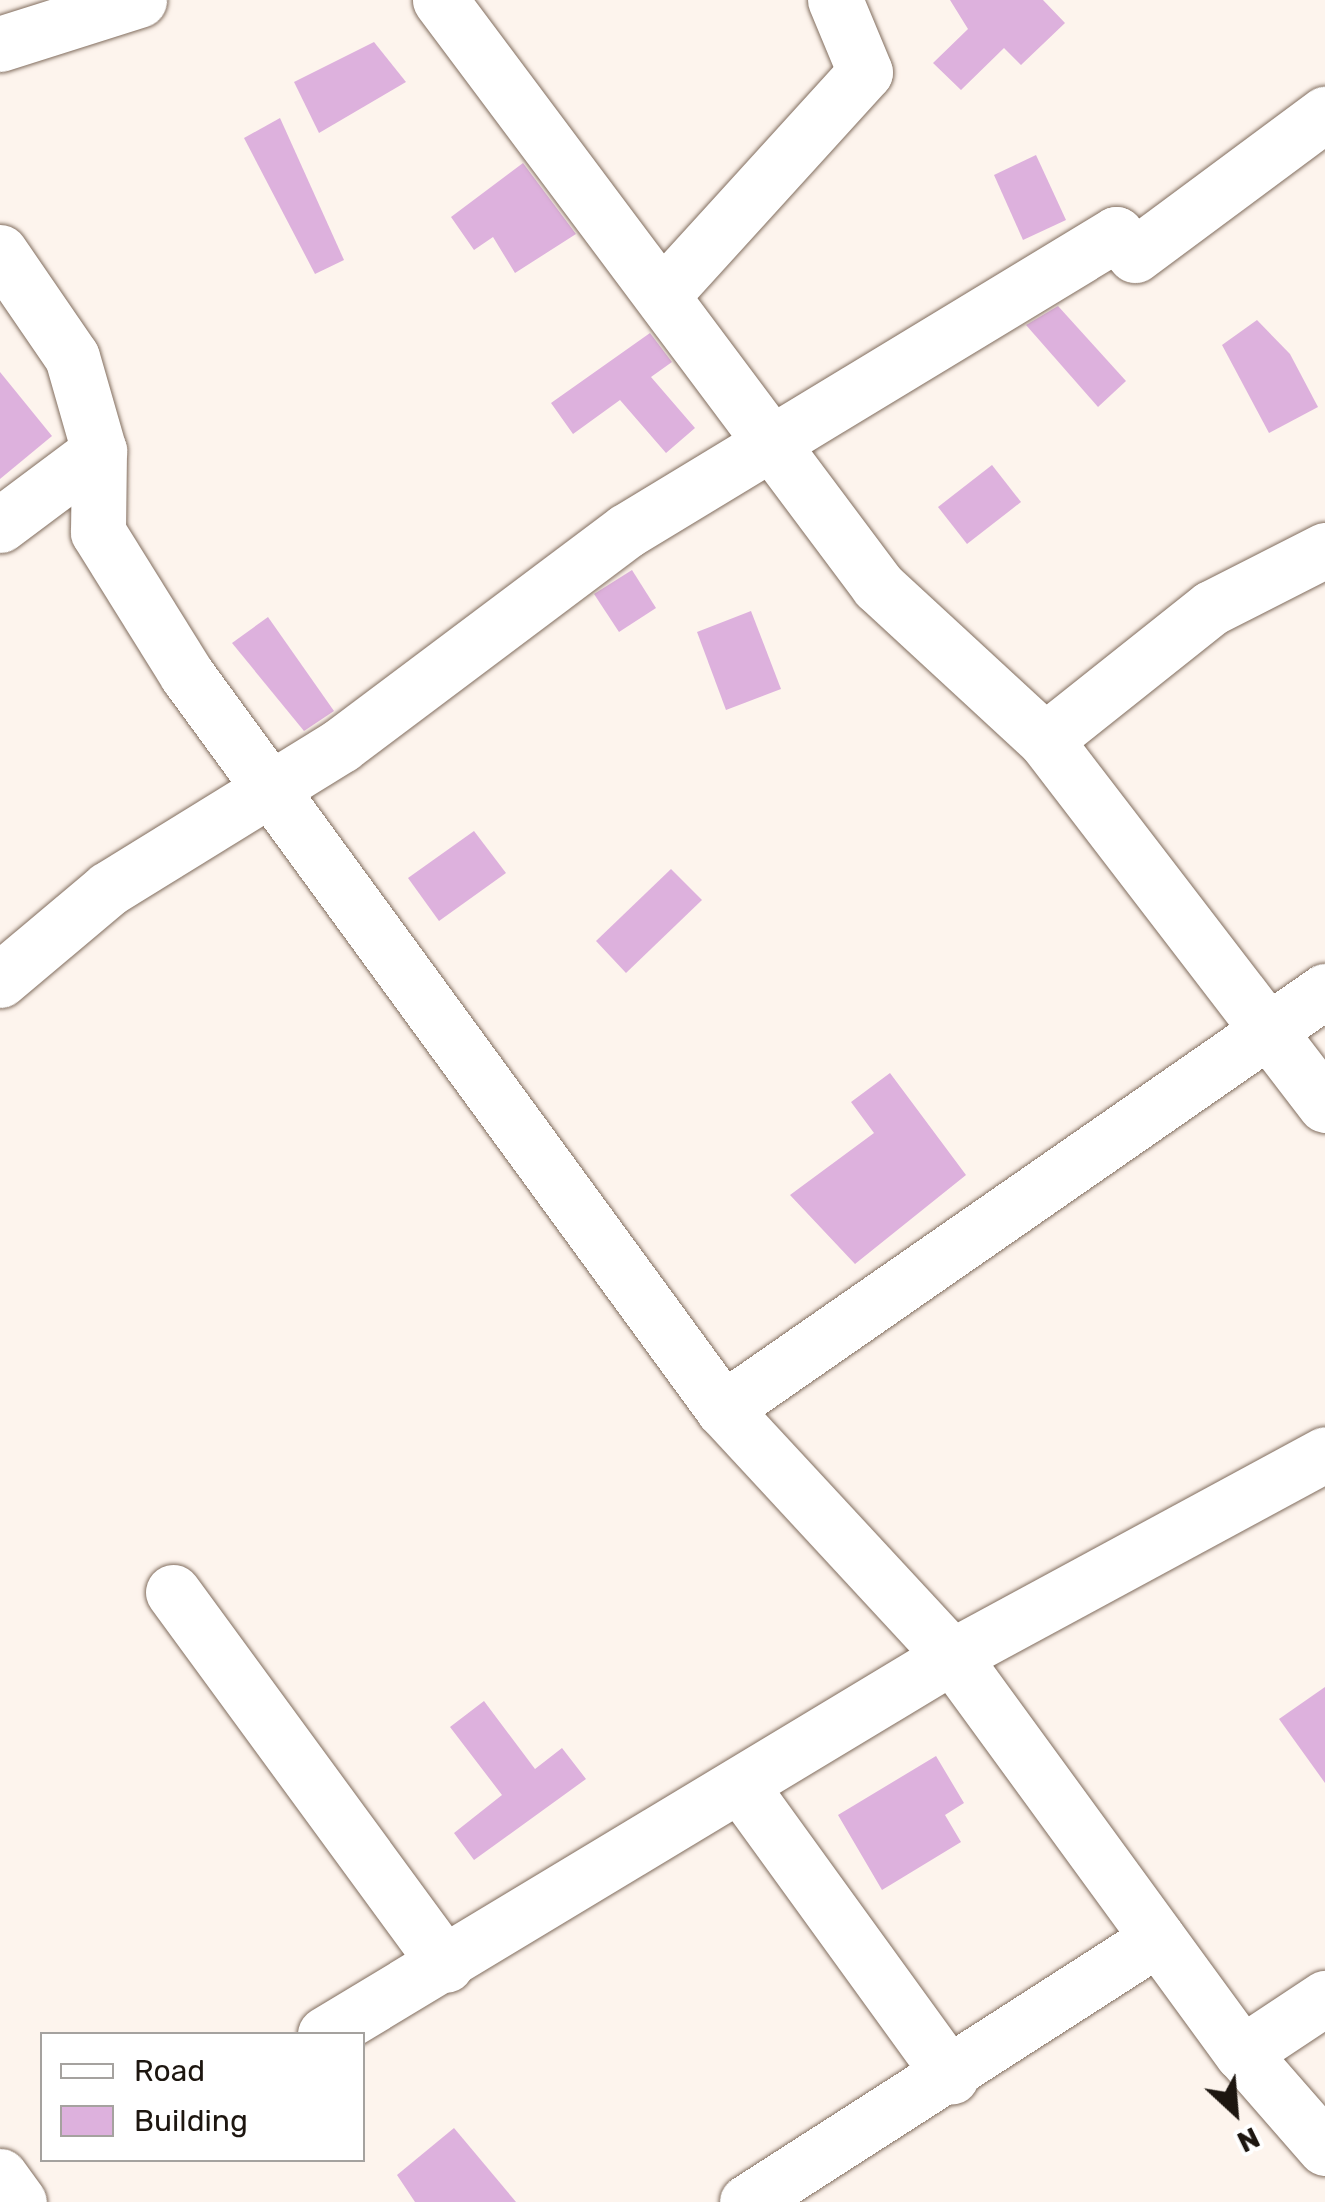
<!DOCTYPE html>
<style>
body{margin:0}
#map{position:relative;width:1325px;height:2202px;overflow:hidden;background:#fdf4ed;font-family:Rubik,sans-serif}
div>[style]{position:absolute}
.building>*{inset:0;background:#ddb1dd}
.roads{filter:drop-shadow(0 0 2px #816d5e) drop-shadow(0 0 2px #816d5e)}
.minor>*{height:55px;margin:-27.5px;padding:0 27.5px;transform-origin:27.5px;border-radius:27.5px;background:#fff}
span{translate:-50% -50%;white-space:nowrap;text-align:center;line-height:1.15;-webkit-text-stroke:10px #fff;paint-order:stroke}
.legend{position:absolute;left:40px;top:2032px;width:325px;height:130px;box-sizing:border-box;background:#fff;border:2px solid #a5a29f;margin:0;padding:12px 18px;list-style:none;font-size:30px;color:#1d1610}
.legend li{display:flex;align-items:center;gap:20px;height:50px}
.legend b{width:50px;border:2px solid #a5a29f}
.north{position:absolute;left:1185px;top:2062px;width:100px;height:100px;-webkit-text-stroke:8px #fff;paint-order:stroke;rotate:154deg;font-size:28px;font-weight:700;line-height:40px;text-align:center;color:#1d1610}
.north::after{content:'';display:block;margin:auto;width:35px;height:45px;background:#1d1610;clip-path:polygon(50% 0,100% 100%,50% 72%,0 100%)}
</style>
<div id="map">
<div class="building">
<i style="clip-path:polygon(950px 0,1043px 0,1065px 23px,1021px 65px,1004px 48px,961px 90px,933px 63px,968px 29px)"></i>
<i style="clip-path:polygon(374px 42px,406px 82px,319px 133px,294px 82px)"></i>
<i style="clip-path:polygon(280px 118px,344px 260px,315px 274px,244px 138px)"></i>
<i style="clip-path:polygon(1036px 155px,1066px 220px,1023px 240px,994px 175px)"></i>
<i style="clip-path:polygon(523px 163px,576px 234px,515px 273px,493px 237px,474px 250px,451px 217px)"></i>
<i style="clip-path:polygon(1058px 306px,1126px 381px,1098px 407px,1026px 325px)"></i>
<i style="clip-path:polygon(1257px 320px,1290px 354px,1318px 407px,1269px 433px,1222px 345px)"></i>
<i style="clip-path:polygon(650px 333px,672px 362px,651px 377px,695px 428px,666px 453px,620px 400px,573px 434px,551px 403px)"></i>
<i style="clip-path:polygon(0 372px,52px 436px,0 479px)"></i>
<i style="clip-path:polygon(992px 465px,1021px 502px,967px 544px,938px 507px)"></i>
<i style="clip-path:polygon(632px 570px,656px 608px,619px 632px,594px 594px)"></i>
<i style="clip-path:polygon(751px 611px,781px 689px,726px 710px,697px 632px)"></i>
<i style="clip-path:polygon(268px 617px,334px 711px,304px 731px,232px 643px)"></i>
<i style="clip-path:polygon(474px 831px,506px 873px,439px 921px,408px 878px)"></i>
<i style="clip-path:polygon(671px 869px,702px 900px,626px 973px,596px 941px)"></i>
<i style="clip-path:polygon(890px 1073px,966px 1175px,855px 1264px,790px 1195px,874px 1133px,851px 1102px)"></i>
<i style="clip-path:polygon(1325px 1687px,1325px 1783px,1279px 1719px)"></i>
<i style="clip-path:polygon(484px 1701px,535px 1769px,562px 1748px,586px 1779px,474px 1860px,454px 1833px,502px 1795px,450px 1727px)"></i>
<i style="clip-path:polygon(936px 1756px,964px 1803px,945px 1815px,961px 1842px,882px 1890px,838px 1815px)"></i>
<i style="clip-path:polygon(454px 2128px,516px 2202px,415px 2202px,397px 2175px)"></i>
</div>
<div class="roads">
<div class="minor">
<i style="left:440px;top:0;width:732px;rotate:53.22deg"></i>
<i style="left:878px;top:586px;width:227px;rotate:42.7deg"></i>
<i style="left:1045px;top:740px;width:460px;rotate:52.5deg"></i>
<i style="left:0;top:44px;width:146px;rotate:-17.6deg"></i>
<i style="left:0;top:252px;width:127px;rotate:55.6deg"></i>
<i style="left:72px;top:357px;width:98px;rotate:74deg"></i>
<i style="left:99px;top:451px;width:81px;rotate:90.7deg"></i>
<i style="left:98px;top:532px;width:168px;rotate:58.1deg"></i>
<i style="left:187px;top:675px;width:909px;rotate:53.86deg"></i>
<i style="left:723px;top:1409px;width:337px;rotate:47.2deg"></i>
<i style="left:952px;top:1656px;width:492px;rotate:53.9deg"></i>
<i style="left:1242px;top:2053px;width:126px;rotate:48.9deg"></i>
<i style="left:665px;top:292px;width:297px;rotate:-47.7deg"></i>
<i style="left:865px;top:72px;width:78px;rotate:-112.6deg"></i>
<i style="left:0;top:525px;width:124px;rotate:-36.8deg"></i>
<i style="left:1045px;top:740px;width:212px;rotate:-38.5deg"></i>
<i style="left:1211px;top:608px;width:128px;rotate:-27deg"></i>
<i style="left:0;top:980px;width:141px;rotate:-40.1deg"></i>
<i style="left:108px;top:889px;width:274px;rotate:-31.7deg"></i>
<i style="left:341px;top:745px;width:356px;rotate:-36.9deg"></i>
<i style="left:626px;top:531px;width:573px;rotate:-31.22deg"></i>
<i style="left:1116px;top:234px;width:28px;rotate:48deg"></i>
<i style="left:1135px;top:255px;width:237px;rotate:-36.6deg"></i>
<i style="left:723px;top:1409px;width:733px;rotate:-34.77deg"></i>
<i style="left:173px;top:1592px;width:462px;rotate:53.8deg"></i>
<i style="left:740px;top:1785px;width:360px;rotate:54.1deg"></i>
<i style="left:325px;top:2034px;width:732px;rotate:-31.08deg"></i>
<i style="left:952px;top:1656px;width:424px;rotate:-28.4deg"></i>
<i style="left:1242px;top:2053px;width:100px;rotate:-33.5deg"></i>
<i style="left:0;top:2176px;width:32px;rotate:54deg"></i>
<i style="left:747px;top:2202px;width:488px;rotate:-32.7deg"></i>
</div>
</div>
<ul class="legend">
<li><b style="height:12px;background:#fff"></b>Road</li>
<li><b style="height:28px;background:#ddb1dd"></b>Building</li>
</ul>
<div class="north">N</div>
</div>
